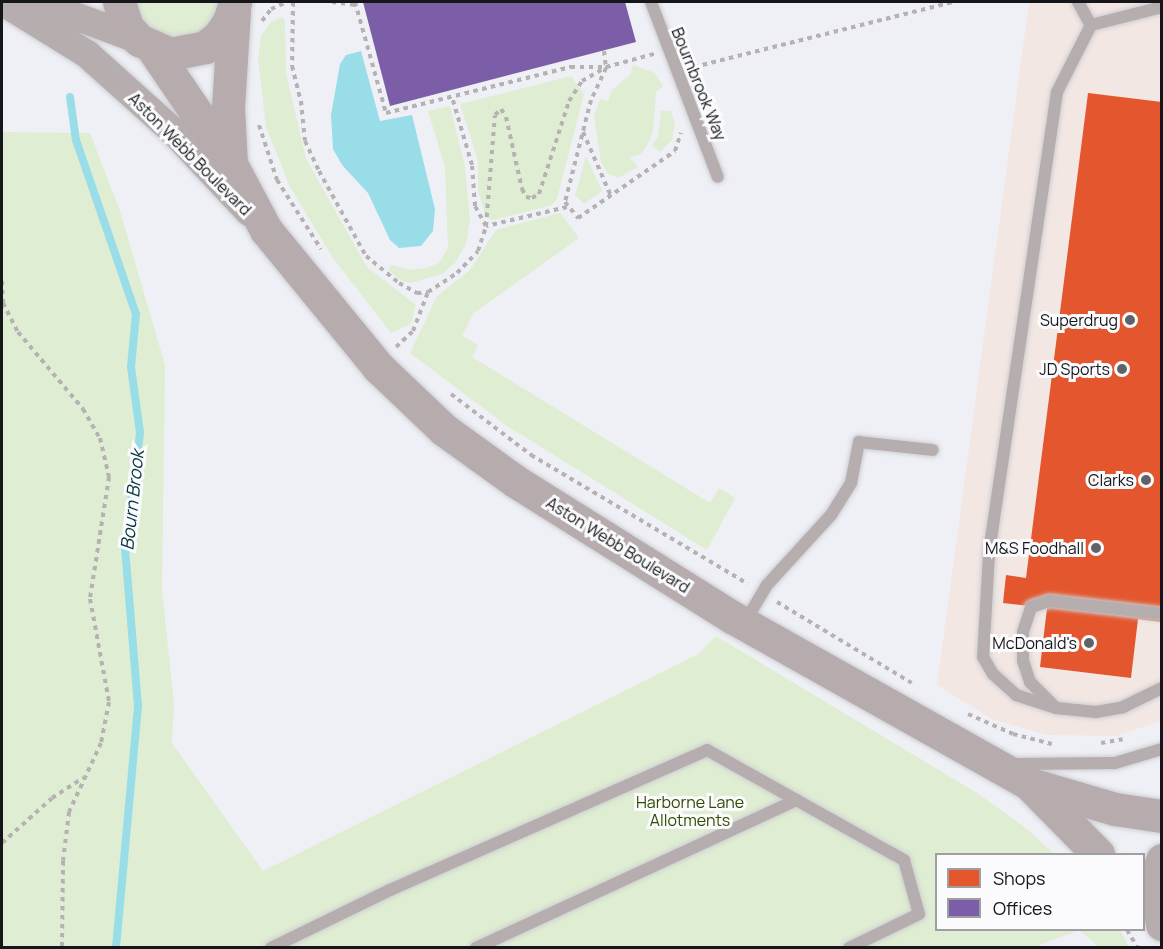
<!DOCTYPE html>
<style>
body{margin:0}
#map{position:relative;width:1163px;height:949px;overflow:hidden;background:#eff0f6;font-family:Manrope,sans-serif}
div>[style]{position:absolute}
.commercial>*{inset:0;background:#f3e7e3}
.green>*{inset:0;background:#dfedd2}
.water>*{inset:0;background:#99dde9}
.shops>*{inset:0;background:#e4572e}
.offices>*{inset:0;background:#7b5ea7}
.stream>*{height:8px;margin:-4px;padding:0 4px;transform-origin:4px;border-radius:4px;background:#99dde9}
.path>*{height:4px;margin-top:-2px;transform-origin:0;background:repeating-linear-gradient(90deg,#b6b1b3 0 4.5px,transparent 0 9px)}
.roads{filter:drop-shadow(0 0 2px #cdced2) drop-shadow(0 0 2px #cdced2)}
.service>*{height:12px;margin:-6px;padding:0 6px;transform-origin:6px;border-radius:6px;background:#b5adae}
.tertiary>*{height:28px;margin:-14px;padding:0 14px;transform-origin:14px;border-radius:14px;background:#b5adae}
.trunk>*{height:33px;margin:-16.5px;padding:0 16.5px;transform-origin:16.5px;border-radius:16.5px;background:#b6acae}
.dots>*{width:16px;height:16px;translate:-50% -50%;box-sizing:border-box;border:3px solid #fbfbfe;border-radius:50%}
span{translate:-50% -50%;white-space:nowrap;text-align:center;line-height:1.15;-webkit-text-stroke:6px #fbfbfe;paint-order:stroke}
.street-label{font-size:16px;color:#151619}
.poi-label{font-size:16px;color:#151619}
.right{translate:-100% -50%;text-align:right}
.park-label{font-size:16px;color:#324a00}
.water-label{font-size:18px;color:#03343a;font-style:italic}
.frame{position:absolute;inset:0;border:3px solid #151619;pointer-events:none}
.legend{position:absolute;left:935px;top:853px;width:210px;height:78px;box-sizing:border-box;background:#fbfbfe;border:2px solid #9f9fa2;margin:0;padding:8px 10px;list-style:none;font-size:18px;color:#151619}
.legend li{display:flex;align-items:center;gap:12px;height:30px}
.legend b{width:30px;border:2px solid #9f9fa2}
</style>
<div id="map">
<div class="commercial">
<i style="clip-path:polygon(1029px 2px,1161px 2px,1161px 721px,1116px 736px,1046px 735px,992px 719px,937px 685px)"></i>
</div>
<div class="green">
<i style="clip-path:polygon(129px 2px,225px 2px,217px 23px,187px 43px,152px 37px)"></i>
<i style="clip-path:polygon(282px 17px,285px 21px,286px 73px,306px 159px,367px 267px,416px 305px,411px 324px,391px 333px,333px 258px,290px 187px,266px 127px,258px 59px,261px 36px,271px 22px)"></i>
<i style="clip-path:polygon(633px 65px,655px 73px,663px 86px,656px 92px,653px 131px,648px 144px,642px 153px,630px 158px,638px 167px,618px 178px,607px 173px,601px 162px,594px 116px,600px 99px,608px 101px,612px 90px,630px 75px)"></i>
<i style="clip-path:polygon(571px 76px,584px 94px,557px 199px,552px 205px,493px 220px,486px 218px,478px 191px,478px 161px,460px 104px)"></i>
<i style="clip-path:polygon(450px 106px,465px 167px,470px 220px,466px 244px,455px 263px,442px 274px,410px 283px,400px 280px,388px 269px,392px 265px,410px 270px,426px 268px,439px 263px,448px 248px,445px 167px,428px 111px)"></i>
<i style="clip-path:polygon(661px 111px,671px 111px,675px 123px,672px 140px,660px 152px,652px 146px,658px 136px)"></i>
<i style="clip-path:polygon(2px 132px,90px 133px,120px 211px,165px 365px,162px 590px,174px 703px,172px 743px,263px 871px,698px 654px,716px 636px,977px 793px,1027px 829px,1054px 854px,936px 854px,936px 930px,1120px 930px,1129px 947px,1099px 947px,1079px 930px,1032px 948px,2px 948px)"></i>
<i style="clip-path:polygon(586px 156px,602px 191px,584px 204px,575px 195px)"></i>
<i style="clip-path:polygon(560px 213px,579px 238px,474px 313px,462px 336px,478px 345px,472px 357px,710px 503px,719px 488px,735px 498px,707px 550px,507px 426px,410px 353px,437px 296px,470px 270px,496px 230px)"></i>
</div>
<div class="water">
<i style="clip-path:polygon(361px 51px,380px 121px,412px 115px,435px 209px,433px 231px,421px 246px,399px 248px,390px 240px,368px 193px,342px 165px,333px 149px,331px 115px,340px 64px,346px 55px)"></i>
</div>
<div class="shops">
<i style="clip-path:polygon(1088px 93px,1162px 102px,1162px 622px,1138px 619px,1131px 678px,1040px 667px,1047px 608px,1003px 603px,1006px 575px,1026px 578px)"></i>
</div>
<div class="offices">
<i style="clip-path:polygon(363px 2px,625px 2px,636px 42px,390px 106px)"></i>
</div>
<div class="stream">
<i style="left:70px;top:97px;width:43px;rotate:82.1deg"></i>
<i style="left:76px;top:140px;width:184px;rotate:71deg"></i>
<i style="left:136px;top:314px;width:53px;rotate:95.4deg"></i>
<i style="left:131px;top:367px;width:67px;rotate:82.2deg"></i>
<i style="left:140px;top:433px;width:116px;rotate:97.4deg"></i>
<i style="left:125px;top:548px;width:159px;rotate:85.3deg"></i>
<i style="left:138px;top:706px;width:243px;rotate:95.2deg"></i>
</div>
<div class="path">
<i style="left:293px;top:2px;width:64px;rotate:90.9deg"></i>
<i style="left:292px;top:66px;width:36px;rotate:76deg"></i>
<i style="left:301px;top:101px;width:40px;rotate:84.3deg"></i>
<i style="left:305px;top:141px;width:33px;rotate:65deg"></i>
<i style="left:319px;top:171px;width:97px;rotate:61.1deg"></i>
<i style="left:366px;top:256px;width:43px;rotate:39.3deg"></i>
<i style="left:399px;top:283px;width:21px;rotate:29deg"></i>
<i style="left:417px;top:293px;width:11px;rotate:-5deg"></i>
<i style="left:332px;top:2px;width:24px;rotate:7deg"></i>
<i style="left:355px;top:2px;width:115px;rotate:74.4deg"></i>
<i style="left:386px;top:113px;width:191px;rotate:-14deg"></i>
<i style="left:571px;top:67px;width:33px"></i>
<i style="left:262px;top:21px;width:15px;rotate:-53deg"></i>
<i style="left:271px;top:9px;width:17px;rotate:-24deg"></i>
<i style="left:604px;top:51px;width:16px;rotate:83deg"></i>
<i style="left:606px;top:67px;width:50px;rotate:-15.2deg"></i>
<i style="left:694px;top:67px;width:266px;rotate:-14.1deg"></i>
<i style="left:606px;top:68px;width:35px;rotate:115deg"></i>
<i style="left:591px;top:100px;width:105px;rotate:104.3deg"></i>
<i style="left:565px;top:202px;width:21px;rotate:51deg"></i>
<i style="left:578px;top:218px;width:118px;rotate:-34.6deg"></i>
<i style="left:675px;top:151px;width:19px;rotate:-72deg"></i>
<i style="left:259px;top:125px;width:58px;rotate:71.9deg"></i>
<i style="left:277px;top:180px;width:82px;rotate:57.5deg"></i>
<i style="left:583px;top:132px;width:70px;rotate:66.4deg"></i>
<i style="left:567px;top:207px;width:83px;rotate:166.8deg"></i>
<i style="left:486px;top:226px;width:111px;rotate:-85.4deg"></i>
<i style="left:495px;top:115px;width:8px;rotate:-45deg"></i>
<i style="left:501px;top:109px;width:9px;rotate:58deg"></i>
<i style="left:506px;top:117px;width:74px;rotate:77.5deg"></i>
<i style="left:522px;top:189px;width:9px;rotate:63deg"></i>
<i style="left:526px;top:197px;width:6px;rotate:9deg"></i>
<i style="left:532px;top:198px;width:8px;rotate:-30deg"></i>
<i style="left:539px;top:194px;width:98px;rotate:-72.1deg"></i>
<i style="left:569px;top:101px;width:24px;rotate:-57deg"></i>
<i style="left:582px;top:81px;width:28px;rotate:-30deg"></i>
<i style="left:2px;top:281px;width:22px;rotate:87deg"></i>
<i style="left:3px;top:303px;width:33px;rotate:63deg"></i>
<i style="left:18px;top:332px;width:101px;rotate:49.8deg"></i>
<i style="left:83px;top:409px;width:34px;rotate:60deg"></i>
<i style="left:100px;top:438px;width:40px;rotate:77deg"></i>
<i style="left:109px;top:477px;width:123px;rotate:98.9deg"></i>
<i style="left:90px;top:599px;width:105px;rotate:79.5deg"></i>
<i style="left:109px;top:702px;width:42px;rotate:101deg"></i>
<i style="left:101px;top:743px;width:76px;rotate:114.9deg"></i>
<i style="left:69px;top:812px;width:49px;rotate:97deg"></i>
<i style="left:63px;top:861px;width:87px;rotate:90.7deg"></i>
<i style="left:396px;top:347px;width:23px;rotate:-43deg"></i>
<i style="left:413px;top:331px;width:42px;rotate:-69deg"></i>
<i style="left:428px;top:292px;width:35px;rotate:-33deg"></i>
<i style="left:457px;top:273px;width:30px;rotate:-46deg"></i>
<i style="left:478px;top:251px;width:26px;rotate:-72deg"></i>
<i style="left:486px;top:226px;width:23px;rotate:-119deg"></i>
<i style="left:475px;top:206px;width:41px;rotate:-94.2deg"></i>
<i style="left:472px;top:165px;width:71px;rotate:-106.4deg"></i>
<i style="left:451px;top:394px;width:101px;rotate:37.3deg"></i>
<i style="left:531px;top:455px;width:252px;rotate:30.7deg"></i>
<i style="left:777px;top:602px;width:157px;rotate:31deg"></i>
<i style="left:968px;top:714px;width:49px;rotate:24deg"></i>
<i style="left:1013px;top:734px;width:40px;rotate:14.4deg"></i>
<i style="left:1101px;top:743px;width:22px;rotate:-10deg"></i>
<i style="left:2px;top:843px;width:67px;rotate:-42deg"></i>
<i style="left:52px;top:798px;width:37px;rotate:-33deg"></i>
<i style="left:1127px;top:930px;width:21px;rotate:59deg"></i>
</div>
<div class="roads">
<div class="service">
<i style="left:651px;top:2px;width:187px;rotate:69.1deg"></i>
<i style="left:1078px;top:2px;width:26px;rotate:61deg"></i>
<i style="left:1091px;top:25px;width:75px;rotate:116.9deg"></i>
<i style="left:1057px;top:92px;width:467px;rotate:98.4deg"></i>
<i style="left:989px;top:554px;width:103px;rotate:93.3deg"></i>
<i style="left:983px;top:657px;width:20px;rotate:60deg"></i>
<i style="left:993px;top:674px;width:31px;rotate:42deg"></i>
<i style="left:1016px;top:695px;width:42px;rotate:18deg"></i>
<i style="left:1056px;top:708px;width:40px;rotate:5.7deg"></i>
<i style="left:1096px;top:712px;width:27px;rotate:-10deg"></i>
<i style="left:1123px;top:707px;width:43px;rotate:-26deg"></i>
<i style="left:1091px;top:25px;width:73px;rotate:-14.2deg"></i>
<i style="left:745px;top:622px;width:43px;rotate:-59.3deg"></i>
<i style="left:767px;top:585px;width:95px;rotate:-47.6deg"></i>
<i style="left:831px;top:515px;width:38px;rotate:-58deg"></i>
<i style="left:851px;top:483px;width:42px;rotate:-79deg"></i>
<i style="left:859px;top:442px;width:74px;rotate:6.2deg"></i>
<i style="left:1055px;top:707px;width:35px;rotate:-135deg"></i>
<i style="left:1030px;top:682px;width:22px;rotate:-108deg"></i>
<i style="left:1023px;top:661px;width:29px;rotate:-90deg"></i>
<i style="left:1023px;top:632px;width:26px;rotate:-72deg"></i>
<i style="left:1031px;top:607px;width:20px;rotate:-18deg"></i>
<i style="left:1050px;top:601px;width:113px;rotate:6.6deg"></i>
<i style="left:1015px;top:764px;width:100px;rotate:-0.6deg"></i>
<i style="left:1115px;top:763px;width:49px;rotate:-16.6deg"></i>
<i style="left:271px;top:948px;width:132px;rotate:-26deg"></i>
<i style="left:390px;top:890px;width:347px;rotate:-23.8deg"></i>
<i style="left:707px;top:750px;width:226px;rotate:29.2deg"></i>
<i style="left:904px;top:860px;width:56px;rotate:74.5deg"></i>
<i style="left:919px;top:914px;width:78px;rotate:154.1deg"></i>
<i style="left:476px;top:948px;width:353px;rotate:-24.8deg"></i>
</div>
<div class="tertiary">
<i style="left:3px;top:2px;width:99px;rotate:31.8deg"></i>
<i style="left:87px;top:54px;width:117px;rotate:41.9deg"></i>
<i style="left:174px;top:132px;width:110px;rotate:46.8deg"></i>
<i style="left:37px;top:2px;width:109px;rotate:20.4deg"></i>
</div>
<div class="trunk">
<i style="left:119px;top:2px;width:26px;rotate:72deg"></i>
<i style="left:127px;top:27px;width:18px;rotate:47deg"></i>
<i style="left:139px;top:40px;width:34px;rotate:24deg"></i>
<i style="left:170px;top:54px;width:36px;rotate:-11deg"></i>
<i style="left:205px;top:47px;width:18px;rotate:-38deg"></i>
<i style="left:219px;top:36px;width:18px;rotate:-56deg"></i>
<i style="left:229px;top:21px;width:20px;rotate:-72deg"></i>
<i style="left:153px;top:49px;width:139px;rotate:55.9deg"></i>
<i style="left:231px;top:164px;width:75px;rotate:62.1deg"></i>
<i style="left:266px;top:230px;width:177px;rotate:50.7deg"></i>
<i style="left:378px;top:367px;width:90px;rotate:43.6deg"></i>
<i style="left:443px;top:429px;width:89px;rotate:35.8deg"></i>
<i style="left:515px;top:481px;width:256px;rotate:32.1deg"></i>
<i style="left:732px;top:617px;width:342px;rotate:29.3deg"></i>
<i style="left:1030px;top:784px;width:89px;rotate:16.4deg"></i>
<i style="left:1115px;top:809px;width:48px;rotate:8.5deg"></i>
<i style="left:231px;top:164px;width:56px;rotate:-93.1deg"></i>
<i style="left:228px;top:108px;width:98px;rotate:-86.5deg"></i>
<i style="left:1030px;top:785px;width:97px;rotate:45.4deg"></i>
<i style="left:1162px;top:860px;width:24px;rotate:107deg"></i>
<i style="left:1155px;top:883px;width:42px;rotate:80.3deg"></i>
</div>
</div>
<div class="dots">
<i style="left:1130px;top:320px;background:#616266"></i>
<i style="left:1122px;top:369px;background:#616266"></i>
<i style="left:1146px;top:480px;background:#616266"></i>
<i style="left:1096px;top:548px;background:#616266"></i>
<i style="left:1089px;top:643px;background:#616266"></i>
</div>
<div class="street-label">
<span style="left:699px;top:84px;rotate:68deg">Bournbrook Way</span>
<span style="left:190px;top:154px;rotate:45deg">Aston Webb Boulevard</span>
<span style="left:618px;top:545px;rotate:32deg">Aston Webb Boulevard</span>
</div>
<div class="poi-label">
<span class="right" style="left:1118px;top:320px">Superdrug</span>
<span class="right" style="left:1110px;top:369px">JD Sports</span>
<span class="right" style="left:1134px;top:480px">Clarks</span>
<span class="right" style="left:1084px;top:548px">M&amp;S Foodhall</span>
<span class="right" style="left:1077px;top:643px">McDonald's</span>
</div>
<div class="park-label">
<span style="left:690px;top:811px">Harborne Lane<br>Allotments</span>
</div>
<div class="water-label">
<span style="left:132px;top:500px;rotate:-84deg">Bourn Brook</span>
</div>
<div class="frame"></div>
<ul class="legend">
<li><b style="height:16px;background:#e4572e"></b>Shops</li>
<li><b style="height:16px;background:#7b5ea7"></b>Offices</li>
</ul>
</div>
